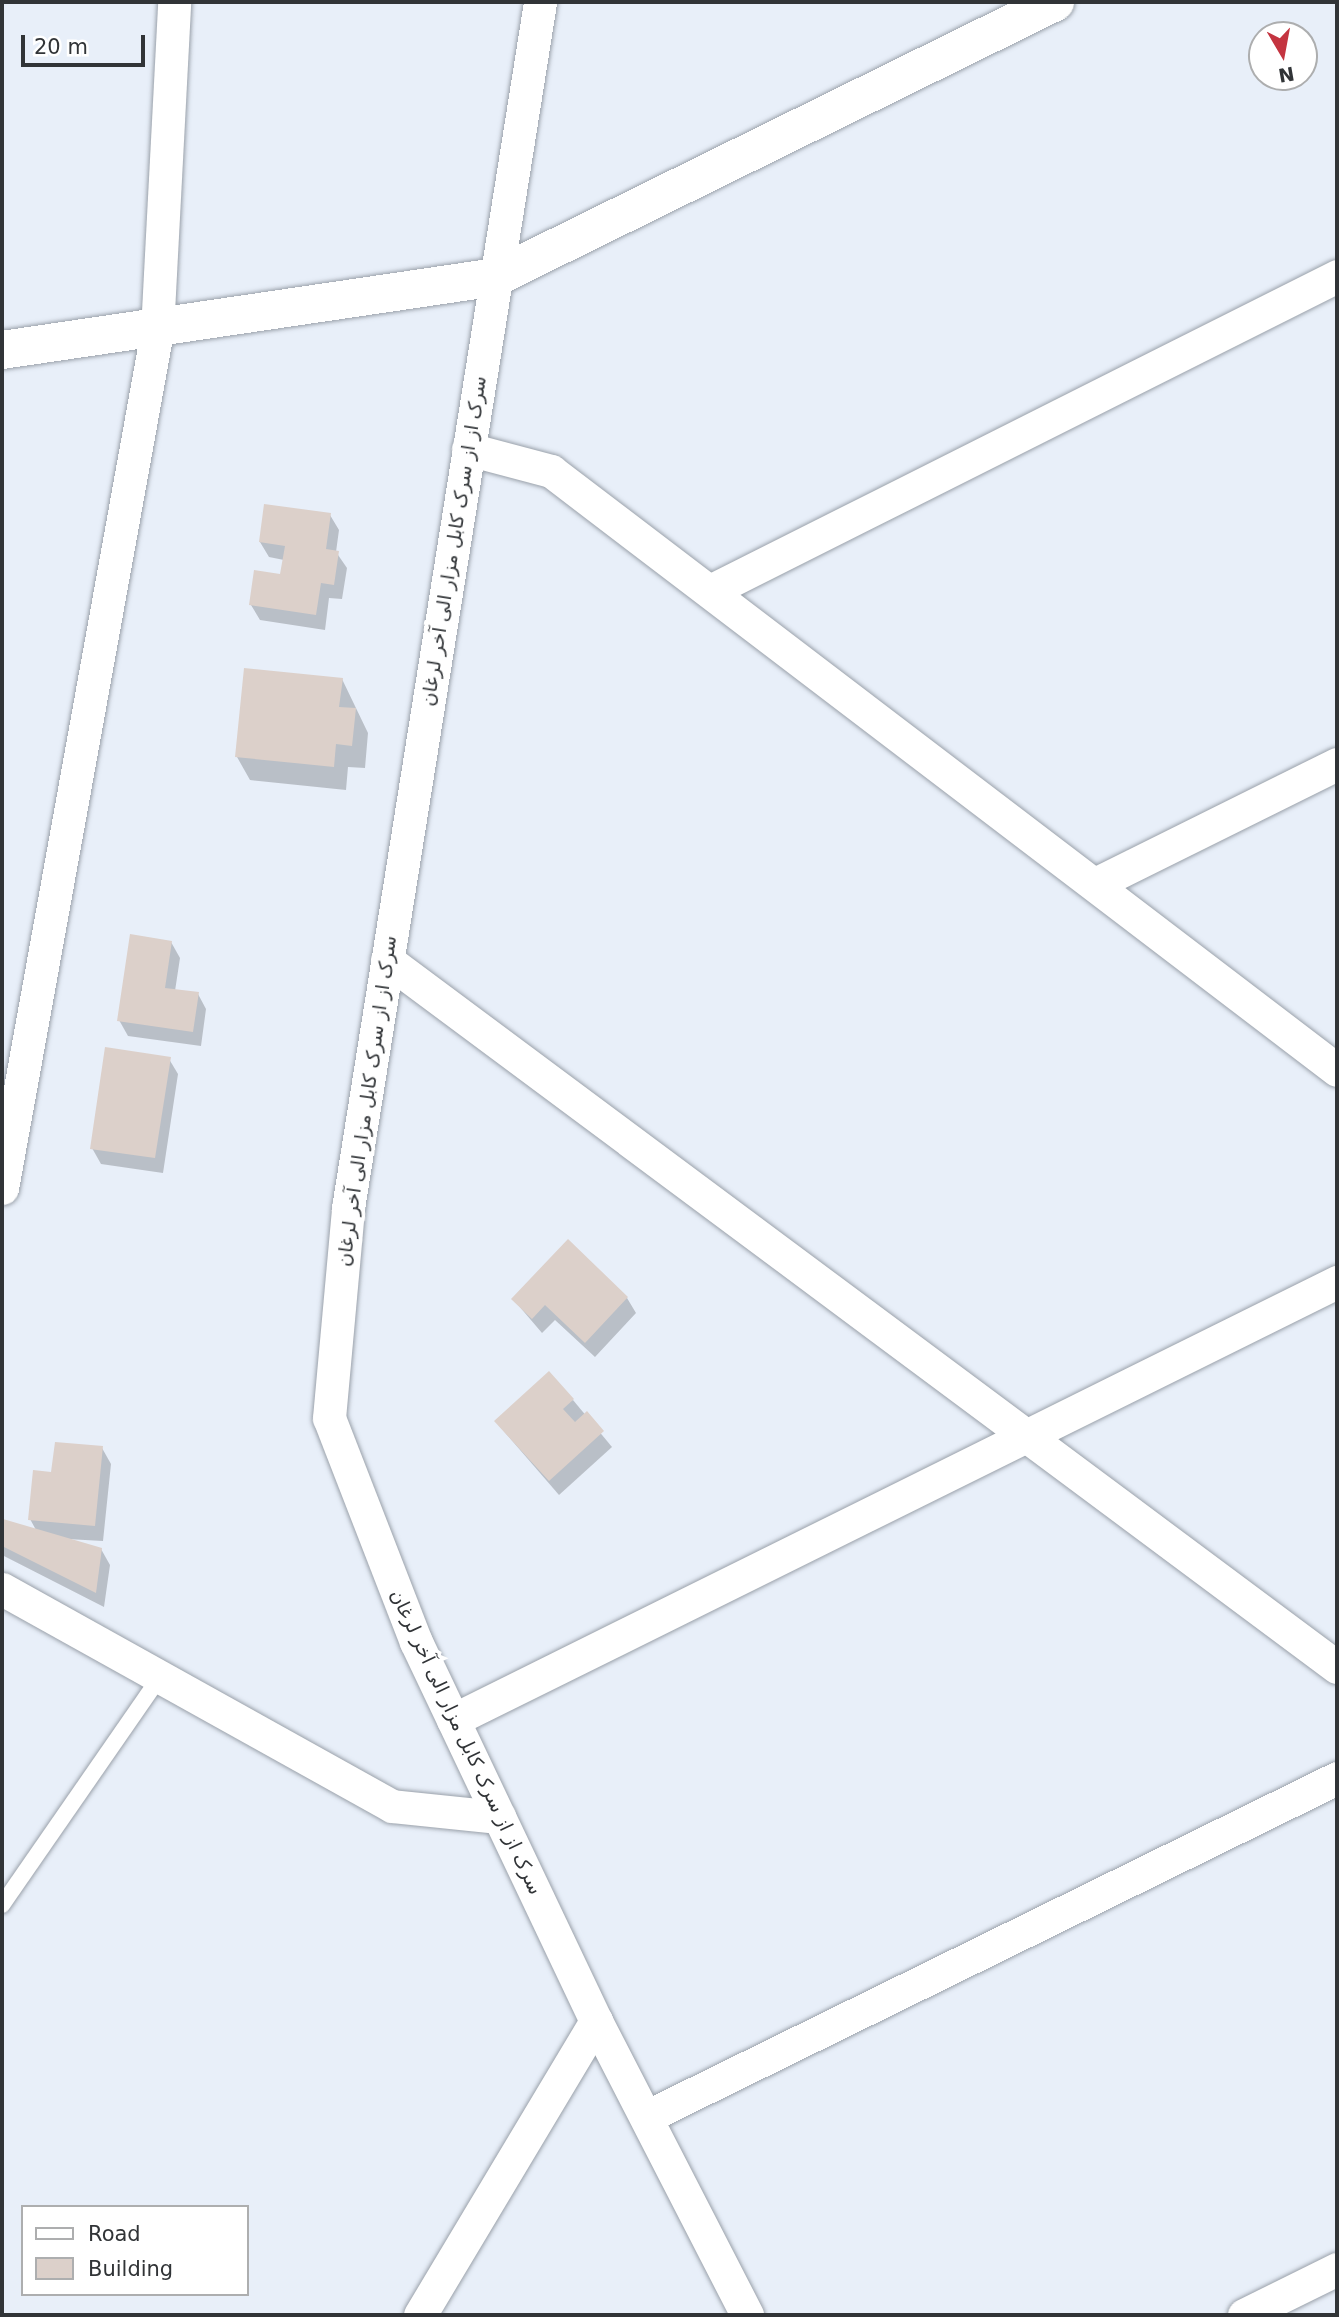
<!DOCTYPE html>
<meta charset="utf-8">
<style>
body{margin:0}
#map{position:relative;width:1339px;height:2317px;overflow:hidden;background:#e8eff9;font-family:"DejaVu Sans","Noto Sans Arabic",sans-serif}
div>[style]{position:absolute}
.shadow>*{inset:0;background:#0003}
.building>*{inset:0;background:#dcd0ca}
.roads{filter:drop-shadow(0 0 2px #9aa1aa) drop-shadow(0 0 2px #9aa1aa)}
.lane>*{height:16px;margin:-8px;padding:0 8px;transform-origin:8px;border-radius:8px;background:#fff}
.street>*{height:33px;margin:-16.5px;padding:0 16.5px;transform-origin:16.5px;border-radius:16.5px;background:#fff}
.secondary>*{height:38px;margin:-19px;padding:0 19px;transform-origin:19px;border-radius:19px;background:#fff}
span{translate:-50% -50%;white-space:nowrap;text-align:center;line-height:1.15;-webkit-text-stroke:7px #fff;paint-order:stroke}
.street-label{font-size:19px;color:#313437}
.frame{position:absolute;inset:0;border:4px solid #313437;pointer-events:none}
.legend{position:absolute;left:21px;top:2205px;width:228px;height:91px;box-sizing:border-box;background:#fff;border:2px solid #adaeaf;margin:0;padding:9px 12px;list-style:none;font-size:21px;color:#313437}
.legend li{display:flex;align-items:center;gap:14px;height:35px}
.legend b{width:35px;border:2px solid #adaeaf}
.north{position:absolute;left:1248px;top:21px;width:70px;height:70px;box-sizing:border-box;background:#fff;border:2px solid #adaeaf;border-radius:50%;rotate:170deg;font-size:19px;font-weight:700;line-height:28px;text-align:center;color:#313437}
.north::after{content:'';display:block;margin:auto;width:24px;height:32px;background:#c43440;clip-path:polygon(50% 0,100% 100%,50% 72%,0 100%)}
.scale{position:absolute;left:21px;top:35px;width:124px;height:32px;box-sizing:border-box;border:4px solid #313437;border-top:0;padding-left:9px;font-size:21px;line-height:24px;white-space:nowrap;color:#313437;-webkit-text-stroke:5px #fff;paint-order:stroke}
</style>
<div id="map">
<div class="shadow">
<i style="clip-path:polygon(330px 515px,339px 530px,336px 552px,347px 568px,342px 599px,329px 598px,325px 630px,260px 620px,251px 605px,282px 576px,284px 560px,269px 557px,260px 542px)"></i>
<i style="clip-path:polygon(342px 679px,368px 733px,365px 768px,348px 767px,346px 790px,250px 780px,237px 757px)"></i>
<i style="clip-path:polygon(171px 942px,180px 958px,175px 991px,198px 994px,206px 1009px,201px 1046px,128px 1036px,119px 1020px)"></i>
<i style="clip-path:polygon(169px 1059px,178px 1074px,163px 1173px,101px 1164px,92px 1148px)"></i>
<i style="clip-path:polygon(627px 1298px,636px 1313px,595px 1357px,555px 1320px,542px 1333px,513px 1299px)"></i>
<i style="clip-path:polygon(573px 1400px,612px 1447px,559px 1495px,496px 1422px)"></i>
<i style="clip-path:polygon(102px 1448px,111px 1464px,103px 1541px,67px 1539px,101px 1549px,110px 1565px,104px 1607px,2px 1555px,4px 1521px,36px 1530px,30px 1519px,53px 1474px)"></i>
</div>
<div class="building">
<i style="clip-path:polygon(264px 504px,331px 513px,326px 549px,339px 551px,334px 585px,321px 583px,316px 615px,249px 605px,254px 570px,280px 574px,285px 546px,259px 542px)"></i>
<i style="clip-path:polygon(244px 668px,343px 678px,339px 707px,356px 708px,352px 746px,336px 744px,334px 767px,235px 757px)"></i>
<i style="clip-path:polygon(130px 934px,172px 941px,165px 988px,199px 992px,193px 1032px,117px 1021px)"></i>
<i style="clip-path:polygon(105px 1047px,171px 1057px,155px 1158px,90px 1149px)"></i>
<i style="clip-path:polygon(568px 1239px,628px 1297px,585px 1343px,545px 1305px,532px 1319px,511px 1299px)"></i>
<i style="clip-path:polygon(549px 1371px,574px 1399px,563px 1409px,575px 1422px,587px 1411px,604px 1431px,549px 1481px,494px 1421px)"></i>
<i style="clip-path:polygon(55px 1442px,103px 1446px,95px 1526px,28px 1520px,33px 1470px,51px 1472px)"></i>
<i style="clip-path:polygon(3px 1519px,102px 1548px,96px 1593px,2px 1546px)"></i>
</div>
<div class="roads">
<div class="lane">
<i style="left:2px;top:1905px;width:277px;rotate:-55.3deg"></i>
</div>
<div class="street">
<i style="left:468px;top:449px;width:86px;rotate:14.8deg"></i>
<i style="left:551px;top:471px;width:988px;rotate:37.31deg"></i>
<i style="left:710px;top:591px;width:702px;rotate:-26.67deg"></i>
<i style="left:1095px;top:884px;width:270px;rotate:-26.4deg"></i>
<i style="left:387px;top:960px;width:1184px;rotate:36.66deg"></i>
<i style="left:2px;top:1188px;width:871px;rotate:-79.75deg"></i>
<i style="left:157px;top:331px;width:329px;rotate:-87deg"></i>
<i style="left:2px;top:1589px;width:446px;rotate:29.1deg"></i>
<i style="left:392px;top:1806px;width:108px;rotate:5.9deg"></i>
<i style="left:453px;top:1720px;width:987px;rotate:-26.36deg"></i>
<i style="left:596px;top:2021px;width:331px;rotate:62.8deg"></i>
<i style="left:646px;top:2117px;width:770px;rotate:-26.13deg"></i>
<i style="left:420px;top:2315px;width:343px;rotate:-59.1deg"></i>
<i style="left:596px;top:2021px;width:420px;rotate:-115.4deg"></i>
<i style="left:416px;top:1642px;width:240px;rotate:-111.2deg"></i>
<i style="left:329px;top:1418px;width:211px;rotate:-84.8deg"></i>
<i style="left:348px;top:1208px;width:1221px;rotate:-80.95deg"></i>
<i style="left:1244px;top:2315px;width:104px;rotate:-26.3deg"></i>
</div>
<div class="secondary">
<i style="left:2px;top:350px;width:499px;rotate:-8.4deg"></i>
<i style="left:496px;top:277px;width:623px;rotate:-26.19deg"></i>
</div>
</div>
<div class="street-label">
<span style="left:454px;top:541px;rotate:-81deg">سرک از از سرک کابل مزار الی آخر لرغان</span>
<span style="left:367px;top:1101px;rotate:-82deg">سرک از از سرک کابل مزار الی آخر لرغان</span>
<span style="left:466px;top:1742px;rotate:65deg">سرک از از سرک کابل مزار الی آخر لرغان</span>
</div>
<div class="frame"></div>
<ul class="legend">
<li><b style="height:9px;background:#fff"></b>Road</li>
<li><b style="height:19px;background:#dcd0ca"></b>Building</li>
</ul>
<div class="north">N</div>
<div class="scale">20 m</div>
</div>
